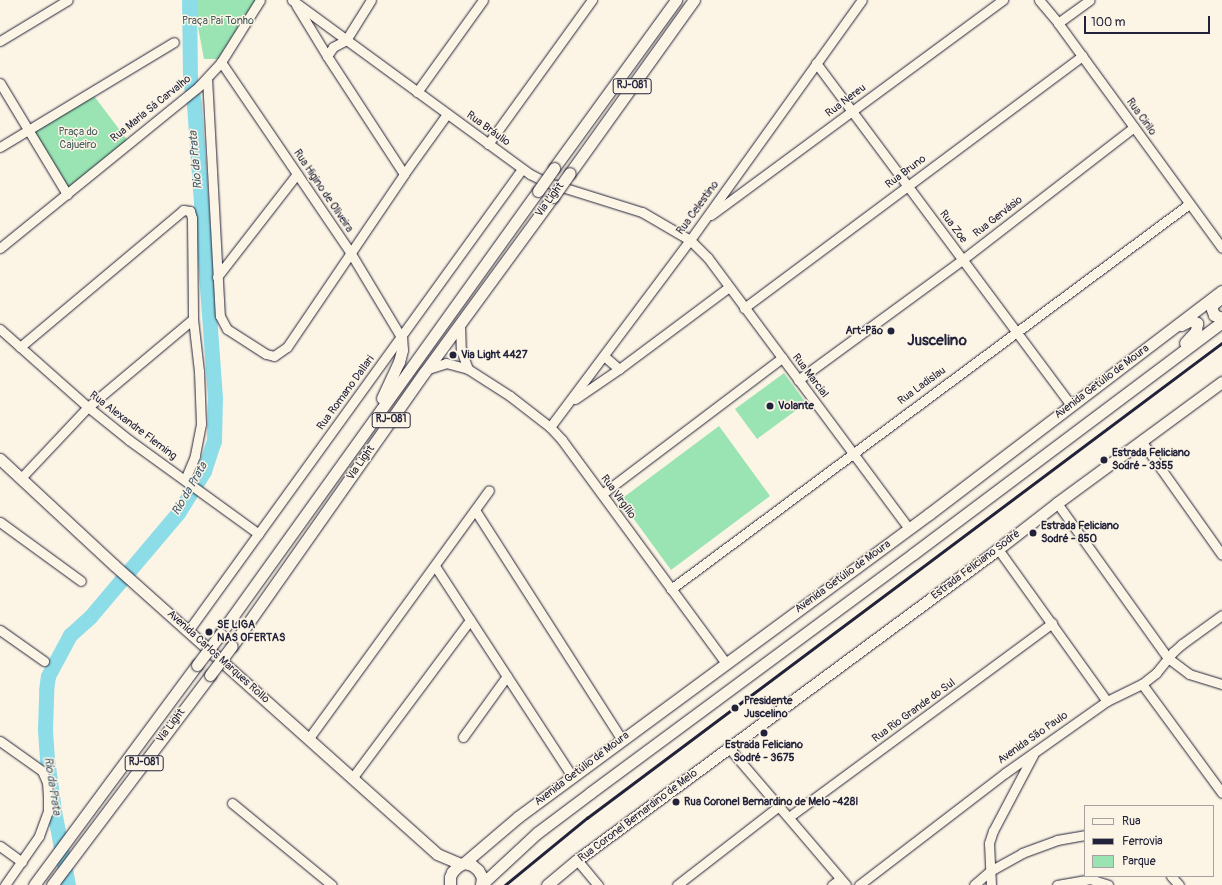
<!DOCTYPE html>
<meta charset="utf-8">
<style>
body{margin:0}
#map{position:relative;width:1222px;height:885px;overflow:hidden;background:#fcf5e5;font-family:Pangolin,sans-serif}
div>[style]{position:absolute}
.green>*{inset:0;background:#9ae3b2}
.river>*{height:15px;margin:-7.5px;padding:0 7.5px;transform-origin:7.5px;border-radius:7.5px;background:#8ddde9}
.roads{filter:drop-shadow(0 0 1px #22223b) drop-shadow(0 0 1px #22223b)}
.minor>*{height:9px;margin:-4.5px;padding:0 4.5px;transform-origin:4.5px;border-radius:4.5px;background:#fcf5e5}
.major>*{height:11px;margin:-5.5px;padding:0 5.5px;transform-origin:5.5px;border-radius:5.5px;background:#fcf5e5}
.rail>*{height:2.5px;margin:-1.25px;padding:0 1.25px;transform-origin:1.25px;border-radius:1.25px;background:#22223b}
.bridges{filter:drop-shadow(0 0 1px #22223b) drop-shadow(0 0 1px #22223b)}
.major-bridge>*{height:11px;margin:-5.5px;padding:0 5.5px;transform-origin:5.5px;border-radius:5.5px;background:#fcf5e5}
.dots>*{width:11px;height:11px;translate:-50% -50%;box-sizing:border-box;border:2px solid #fcf5e5;border-radius:50%}
span{translate:-50% -50%;white-space:nowrap;text-align:center;line-height:1.15;-webkit-text-stroke:3px #fcf5e5;paint-order:stroke}
.shield-label span{padding:1px 3px;background:#fcf5e5;border:1px solid;border-radius:3px;-webkit-text-stroke-width:0}
.shield-label{font-size:10px;color:#22223b;font-weight:700}
.park-label{font-size:11px;color:#465c5f}
.street-label{font-size:11px;color:#22223b}
.poi-label{font-size:11px;color:#22223b;font-weight:700}
.right{translate:-100% -50%;text-align:right}
.left{translate:0 -50%;text-align:left}
.water-label{font-size:12px;color:#425a6f;font-style:italic}
.district-label{font-size:15px;color:#22223b;font-weight:700}
.legend{position:absolute;left:1084px;top:805px;width:130px;height:72px;box-sizing:border-box;background:#fcf5e5;border:1px solid #a5a1a1;margin:0;padding:5px 7px;list-style:none;font-size:12px;color:#22223b}
.legend li{display:flex;align-items:center;gap:8px;height:20px}
.legend b{width:20px;border:1px solid #a5a1a1}
.scale{position:absolute;left:1084px;top:16px;width:126px;height:18px;box-sizing:border-box;border:2px solid #22223b;border-top:0;padding-left:5px;font-size:12px;line-height:14px;white-space:nowrap;color:#22223b;-webkit-text-stroke:3px #fcf5e5;paint-order:stroke}
</style>
<div id="map">
<div class="green">
<i style="clip-path:polygon(193px 0,256px 0,218px 59px,204px 59px)"></i>
<i style="clip-path:polygon(91px 92px,128px 141px,67px 192px,28px 130px)"></i>
<i style="clip-path:polygon(784px 373px,806px 403px,757px 439px,735px 409px)"></i>
<i style="clip-path:polygon(719px 426px,770px 496px,671px 570px,620px 500px)"></i>
</div>
<div class="river">
<i style="left:68px;top:885px;width:76px;rotate:-100.6deg"></i>
<i style="left:54px;top:810px;width:51px;rotate:-97.8deg"></i>
<i style="left:47px;top:759px;width:31px;rotate:-94deg"></i>
<i style="left:45px;top:728px;width:38px;rotate:-88deg"></i>
<i style="left:46px;top:690px;width:14px;rotate:-82deg"></i>
<i style="left:48px;top:676px;width:47px;rotate:-61.8deg"></i>
<i style="left:70px;top:635px;width:27px;rotate:-42deg"></i>
<i style="left:90px;top:617px;width:136px;rotate:-49.8deg"></i>
<i style="left:178px;top:513px;width:49px;rotate:-58.2deg"></i>
<i style="left:204px;top:471px;width:32px;rotate:-72deg"></i>
<i style="left:214px;top:441px;width:43px;rotate:-88.7deg"></i>
<i style="left:215px;top:398px;width:295px;rotate:-94.1deg"></i>
<i style="left:194px;top:104px;width:26px;rotate:-99deg"></i>
<i style="left:190px;top:78px;width:78px;rotate:-90.7deg"></i>
</div>
<div class="roads">
<div class="minor">
<i style="left:292px;top:0;width:295px;rotate:36.2deg"></i>
<i style="left:530px;top:174px;width:18px;rotate:27deg"></i>
<i style="left:546px;top:182px;width:101px;rotate:17.4deg"></i>
<i style="left:642px;top:212px;width:56px;rotate:30.3deg"></i>
<i style="left:690px;top:240px;width:25px;rotate:45deg"></i>
<i style="left:708px;top:258px;width:337px;rotate:53.4deg"></i>
<i style="left:1039px;top:0;width:30px;rotate:50deg"></i>
<i style="left:1058px;top:23px;width:278px;rotate:53.9deg"></i>
<i style="left:296px;top:5px;width:60px;rotate:58.7deg"></i>
<i style="left:327px;top:56px;width:141px;rotate:56.9deg"></i>
<i style="left:1058px;top:23px;width:39px;rotate:-36deg"></i>
<i style="left:0;top:41px;width:79px;rotate:-31.1deg"></i>
<i style="left:327px;top:56px;width:11px;rotate:-56deg"></i>
<i style="left:333px;top:47px;width:15px;rotate:-28deg"></i>
<i style="left:346px;top:40px;width:47px;rotate:-58deg"></i>
<i style="left:221px;top:62px;width:230px;rotate:55.8deg"></i>
<i style="left:350px;top:252px;width:99px;rotate:59deg"></i>
<i style="left:816px;top:63px;width:427px;rotate:53.3deg"></i>
<i style="left:207px;top:78px;width:238px;rotate:86.9deg"></i>
<i style="left:220px;top:316px;width:15px;rotate:62deg"></i>
<i style="left:227px;top:329px;width:46px;rotate:32.7deg"></i>
<i style="left:266px;top:354px;width:8px;rotate:14deg"></i>
<i style="left:274px;top:356px;width:16px;rotate:-35deg"></i>
<i style="left:287px;top:347px;width:209px;rotate:-55.9deg"></i>
<i style="left:404px;top:174px;width:74px;rotate:-54.4deg"></i>
<i style="left:0;top:83px;width:130px;rotate:58.9deg"></i>
<i style="left:417px;top:92px;width:113px;rotate:-54.3deg"></i>
<i style="left:488px;top:144px;width:178px;rotate:-54.2deg"></i>
<i style="left:0;top:147px;width:203px;rotate:-31.1deg"></i>
<i style="left:711px;top:215px;width:363px;rotate:-36.4deg"></i>
<i style="left:0;top:248px;width:257px;rotate:-39.1deg"></i>
<i style="left:199px;top:86px;width:33px;rotate:-47deg"></i>
<i style="left:221px;top:62px;width:73px;rotate:-57.8deg"></i>
<i style="left:217px;top:277px;width:130px;rotate:-52.2deg"></i>
<i style="left:744px;top:308px;width:422px;rotate:-36.7deg"></i>
<i style="left:460px;top:325px;width:25px;rotate:88deg"></i>
<i style="left:461px;top:350px;width:20px;rotate:70deg"></i>
<i style="left:0;top:329px;width:118px;rotate:41.6deg"></i>
<i style="left:88px;top:407px;width:53px;rotate:38.8deg"></i>
<i style="left:129px;top:440px;width:160px;rotate:35.9deg"></i>
<i style="left:20px;top:347px;width:213px;rotate:-40deg"></i>
<i style="left:183px;top:210px;width:7px;rotate:8deg"></i>
<i style="left:190px;top:211px;width:7px;rotate:74deg"></i>
<i style="left:192px;top:218px;width:101px;rotate:89.4deg"></i>
<i style="left:193px;top:319px;width:52px;rotate:83.4deg"></i>
<i style="left:199px;top:371px;width:53px;rotate:87.8deg"></i>
<i style="left:201px;top:424px;width:33px;rotate:101deg"></i>
<i style="left:195px;top:456px;width:26px;rotate:113deg"></i>
<i style="left:604px;top:356px;width:20px;rotate:41deg"></i>
<i style="left:428px;top:369px;width:19px;rotate:-18deg"></i>
<i style="left:446px;top:363px;width:23px;rotate:15deg"></i>
<i style="left:468px;top:369px;width:50px;rotate:32.7deg"></i>
<i style="left:510px;top:396px;width:51px;rotate:37.8deg"></i>
<i style="left:550px;top:427px;width:18px;rotate:47deg"></i>
<i style="left:562px;top:440px;width:277px;rotate:53.7deg"></i>
<i style="left:798px;top:380px;width:203px;rotate:-36.2deg"></i>
<i style="left:962px;top:260px;width:217px;rotate:-37.7deg"></i>
<i style="left:575px;top:399px;width:53px;rotate:-34.3deg"></i>
<i style="left:619px;top:369px;width:137px;rotate:-36.7deg"></i>
<i style="left:550px;top:427px;width:234px;rotate:-53.2deg"></i>
<i style="left:690px;top:240px;width:295px;rotate:-54.4deg"></i>
<i style="left:1142px;top:442px;width:138px;rotate:54.7deg"></i>
<i style="left:21px;top:478px;width:98px;rotate:-46.7deg"></i>
<i style="left:88px;top:407px;width:137px;rotate:-40deg"></i>
<i style="left:602px;top:494px;width:226px;rotate:-37.1deg"></i>
<i style="left:1057px;top:503px;width:191px;rotate:54.4deg"></i>
<i style="left:1168px;top:658px;width:26px;rotate:37deg"></i>
<i style="left:1189px;top:674px;width:34px;rotate:17deg"></i>
<i style="left:475px;top:510px;width:273px;rotate:57.4deg"></i>
<i style="left:0;top:522px;width:100px;rotate:36.1deg"></i>
<i style="left:998px;top:549px;width:187px;rotate:54.4deg"></i>
<i style="left:435px;top:566px;width:251px;rotate:56.9deg"></i>
<i style="left:671px;top:589px;width:645px;rotate:-36.62deg"></i>
<i style="left:0;top:630px;width:54px;rotate:35.2deg"></i>
<i style="left:188px;top:631px;width:570px;rotate:-54.14deg"></i>
<i style="left:1142px;top:684px;width:135px;rotate:53.7deg"></i>
<i style="left:463px;top:737px;width:75px;rotate:-54.2deg"></i>
<i style="left:309px;top:738px;width:306px;rotate:-54deg"></i>
<i style="left:0;top:741px;width:52px;rotate:35.5deg"></i>
<i style="left:42px;top:771px;width:12px;rotate:66deg"></i>
<i style="left:47px;top:782px;width:15px;rotate:86deg"></i>
<i style="left:48px;top:797px;width:14px;rotate:90deg"></i>
<i style="left:48px;top:811px;width:27px;rotate:110deg"></i>
<i style="left:39px;top:836px;width:60px;rotate:124.8deg"></i>
<i style="left:729px;top:748px;width:180px;rotate:49.5deg"></i>
<i style="left:353px;top:777px;width:196px;rotate:-53.3deg"></i>
<i style="left:232px;top:803px;width:129px;rotate:39.4deg"></i>
<i style="left:789px;top:817px;width:327px;rotate:-36.4deg"></i>
<i style="left:0;top:846px;width:27px;rotate:36deg"></i>
<i style="left:577px;top:860px;width:33px;rotate:50deg"></i>
<i style="left:1171px;top:876px;width:12px;rotate:48deg"></i>
<i style="left:677px;top:885px;width:129px;rotate:-37.8deg"></i>
<i style="left:832px;top:885px;width:10px;rotate:-37deg"></i>
<i style="left:859px;top:885px;width:184px;rotate:-37.5deg"></i>
<i style="left:1005px;top:773px;width:125px;rotate:-35.2deg"></i>
<i style="left:1107px;top:701px;width:39px;rotate:-26deg"></i>
<i style="left:1142px;top:684px;width:18px;rotate:-38deg"></i>
<i style="left:1156px;top:673px;width:27px;rotate:-51deg"></i>
<i style="left:1173px;top:652px;width:12px;rotate:-42deg"></i>
<i style="left:1182px;top:644px;width:49px;rotate:-35.9deg"></i>
<i style="left:974px;top:885px;width:21px;rotate:-41deg"></i>
<i style="left:990px;top:871px;width:37px;rotate:-29deg"></i>
<i style="left:1022px;top:853px;width:37px;rotate:-20deg"></i>
<i style="left:1057px;top:840px;width:28px;rotate:-10deg"></i>
<i style="left:991px;top:885px;width:42px;rotate:-92.7deg"></i>
<i style="left:989px;top:843px;width:13px;rotate:-72deg"></i>
<i style="left:993px;top:831px;width:86px;rotate:-62.2deg"></i>
<i style="left:1057px;top:885px;width:34px;rotate:-10deg"></i>
<i style="left:1090px;top:879px;width:19px;rotate:18deg"></i>
</div>
<div class="major">
<i style="left:554px;top:168px;width:208px;rotate:-54deg"></i>
<i style="left:570px;top:173px;width:213px;rotate:-54.4deg"></i>
<i style="left:1222px;top:297px;width:13px;rotate:141deg"></i>
<i style="left:1212px;top:305px;width:4px;rotate:90deg"></i>
<i style="left:1212px;top:309px;width:6px;rotate:72deg"></i>
<i style="left:1214px;top:315px;width:9px;rotate:21deg"></i>
<i style="left:1181px;top:325px;width:11px;rotate:-27deg"></i>
<i style="left:1191px;top:320px;width:7px;rotate:27deg"></i>
<i style="left:1197px;top:323px;width:8px;rotate:97deg"></i>
<i style="left:1196px;top:331px;width:16px;rotate:133deg"></i>
<i style="left:382px;top:398px;width:40px;rotate:-65deg"></i>
<i style="left:399px;top:362px;width:12px;rotate:-76deg"></i>
<i style="left:402px;top:350px;width:13px;rotate:-94deg"></i>
<i style="left:0;top:459px;width:156px;rotate:42.9deg"></i>
<i style="left:114px;top:565px;width:433px;rotate:41.8deg"></i>
<i style="left:437px;top:854px;width:25px;rotate:23deg"></i>
<i style="left:220px;top:634px;width:545px;rotate:-54.33deg"></i>
<i style="left:232px;top:646px;width:334px;rotate:-54.9deg"></i>
<i style="left:424px;top:373px;width:218px;rotate:-53.8deg"></i>
<i style="left:464px;top:863px;width:71px;rotate:-40.4deg"></i>
<i style="left:518px;top:817px;width:511px;rotate:-36.4deg"></i>
<i style="left:929px;top:514px;width:368px;rotate:-37.3deg"></i>
<i style="left:34px;top:885px;width:274px;rotate:-53.5deg"></i>
<i style="left:52px;top:885px;width:263px;rotate:-53deg"></i>
<i style="left:450px;top:885px;width:8px;rotate:-90deg"></i>
<i style="left:450px;top:877px;width:5px;rotate:-68deg"></i>
<i style="left:452px;top:872px;width:8px;rotate:-45deg"></i>
<i style="left:458px;top:866px;width:7px;rotate:-27deg"></i>
<i style="left:464px;top:863px;width:8px;rotate:14deg"></i>
<i style="left:472px;top:865px;width:8px;rotate:40deg"></i>
<i style="left:478px;top:870px;width:8px;rotate:60deg"></i>
<i style="left:482px;top:877px;width:8px;rotate:97deg"></i>
<i style="left:481px;top:885px;width:76px;rotate:-42.9deg"></i>
<i style="left:537px;top:833px;width:66px;rotate:-37deg"></i>
<i style="left:590px;top:793px;width:402px;rotate:-36.5deg"></i>
<i style="left:913px;top:554px;width:386px;rotate:-36.9deg"></i>
<i style="left:547px;top:885px;width:39px;rotate:-40deg"></i>
<i style="left:577px;top:860px;width:523px;rotate:-36.45deg"></i>
<i style="left:998px;top:549px;width:75px;rotate:-37.9deg"></i>
<i style="left:1057px;top:503px;width:205px;rotate:-36.3deg"></i>
</div>
</div>
<div class="rail">
<i style="left:505px;top:885px;width:106px;rotate:-39.3deg"></i>
<i style="left:587px;top:818px;width:793px;rotate:-36.8deg"></i>
</div>
<div class="bridges">
<div class="major-bridge">
<i style="left:538px;top:191px;width:28px;rotate:-55deg"></i>
<i style="left:553px;top:197px;width:29px;rotate:-55deg"></i>
<i style="left:197px;top:665px;width:39px;rotate:-53deg"></i>
<i style="left:210px;top:675px;width:36px;rotate:-53deg"></i>
</div>
</div>
<div class="dots">
<i style="left:891px;top:331px;background:#22223b"></i>
<i style="left:453px;top:355px;background:#22223b"></i>
<i style="left:770px;top:406px;background:#22223b"></i>
<i style="left:1104px;top:460px;background:#22223b"></i>
<i style="left:1033px;top:533px;background:#22223b"></i>
<i style="left:209px;top:632px;background:#22223b"></i>
<i style="left:735px;top:708px;background:#22223b"></i>
<i style="left:764px;top:733px;background:#22223b"></i>
<i style="left:676px;top:802px;background:#22223b"></i>
</div>
<div class="shield-label">
<span style="left:632px;top:86px">RJ-081</span>
<span style="left:391px;top:420px">RJ-081</span>
<span style="left:144px;top:763px">RJ-081</span>
</div>
<div class="park-label">
<span style="left:218px;top:21px">Praça Pai Tonho</span>
<span style="left:78px;top:139px">Praça do<br>Cajueiro</span>
</div>
<div class="street-label">
<span style="left:846px;top:101px;rotate:-37deg">Rua Nereu</span>
<span style="left:151px;top:109px;rotate:-39deg">Rua Maria Sá Carvalho</span>
<span style="left:1141px;top:117px;rotate:54deg">Rua Cirilo</span>
<span style="left:488px;top:129px;rotate:36deg">Rua Bráulio</span>
<span style="left:906px;top:172px;rotate:-37deg">Rua Bruno</span>
<span style="left:323px;top:191px;rotate:56deg">Rua Higino de Oliveira</span>
<span style="left:550px;top:200px;rotate:-54deg">Via Light</span>
<span style="left:698px;top:208px;rotate:-54deg">Rua Celestino</span>
<span style="left:998px;top:217px;rotate:-38deg">Rua Gervásio</span>
<span style="left:953px;top:227px;rotate:53deg">Rua Zoe</span>
<span style="left:810px;top:376px;rotate:53deg">Rua Marcial</span>
<span style="left:1102px;top:382px;rotate:-37deg">Avenida Getúlio de Moura</span>
<span style="left:922px;top:386px;rotate:-36deg">Rua Ladislau</span>
<span style="left:346px;top:393px;rotate:-54deg">Rua Romano Dallari</span>
<span style="left:133px;top:426px;rotate:37deg">Rua Alexandre Fleming</span>
<span style="left:361px;top:463px;rotate:-55deg">Via Light</span>
<span style="left:618px;top:497px;rotate:54deg">Rua Virgílio</span>
<span style="left:976px;top:565px;rotate:-37deg">Estrada Feliciano Sodré</span>
<span style="left:843px;top:577px;rotate:-36deg">Avenida Getúlio de Moura</span>
<span style="left:218px;top:657px;rotate:42deg">Avenida Carlos Marques Rollo</span>
<span style="left:914px;top:711px;rotate:-36deg">Rua Rio Grande do Sul</span>
<span style="left:171px;top:726px;rotate:-53deg">Via Light</span>
<span style="left:1033px;top:738px;rotate:-35deg">Avenida São Paulo</span>
<span style="left:582px;top:769px;rotate:-37deg">Avenida Getúlio de Moura</span>
<span style="left:638px;top:816px;rotate:-37deg">Rua Coronel Bernardino de Melo</span>
</div>
<div class="poi-label">
<span class="right" style="left:883px;top:331px">Art-Pão</span>
<span class="left" style="left:461px;top:355px">Via Light 4427</span>
<span class="left" style="left:778px;top:406px">Volante</span>
<span class="left" style="left:1112px;top:460px">Estrada Feliciano<br>Sodré - 3355</span>
<span class="left" style="left:1041px;top:533px">Estrada Feliciano<br>Sodré - 850</span>
<span class="left" style="left:217px;top:632px">SE LIGA<br>NAS OFERTAS</span>
<span class="left" style="left:744px;top:708px">Presidente<br>Juscelino</span>
<span style="left:764px;top:752px">Estrada Feliciano<br>Sodré - 3675</span>
<span class="left" style="left:684px;top:802px">Rua Coronel Bernardino de Melo -428I</span>
</div>
<div class="water-label">
<span style="left:196px;top:160px;rotate:-95deg">Rio da Prata</span>
<span style="left:190px;top:489px;rotate:-60deg">Rio da Prata</span>
<span style="left:52px;top:786px;rotate:81deg">Rio da Prata</span>
</div>
<div class="district-label">
<span style="left:937px;top:341px">Juscelino</span>
</div>
<ul class="legend">
<li><b style="height:5px;background:#fcf5e5"></b>Rua</li>
<li><b style="height:5px;background:#22223b"></b>Ferrovia</li>
<li><b style="height:11px;background:#9ae3b2"></b>Parque</li>
</ul>
<div class="scale">100 m</div>
</div>
